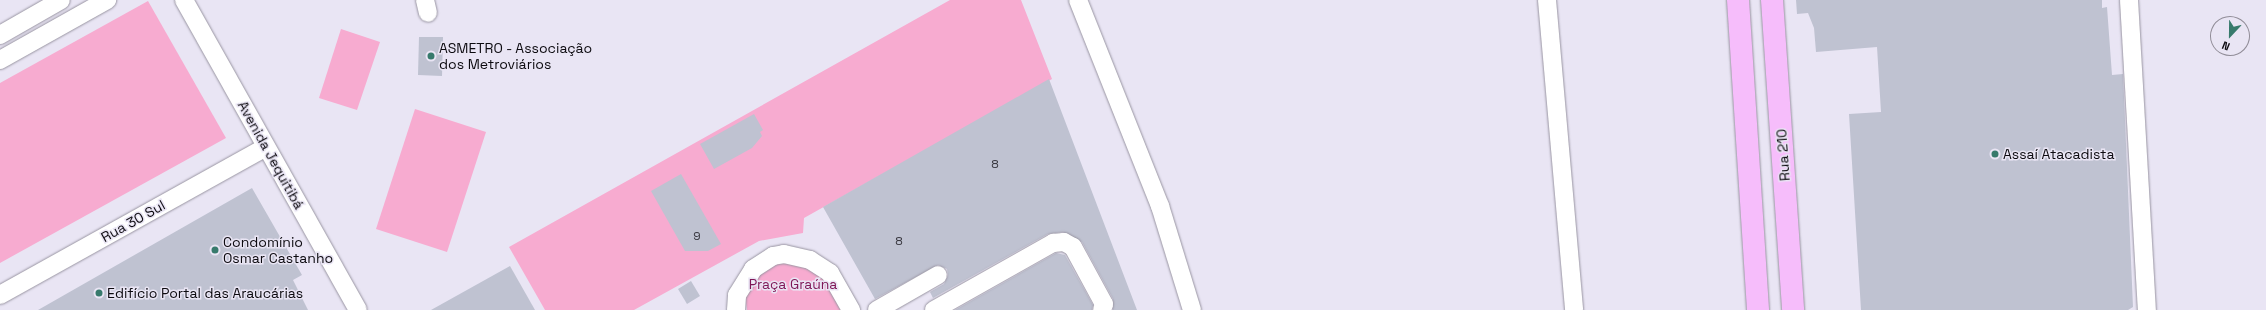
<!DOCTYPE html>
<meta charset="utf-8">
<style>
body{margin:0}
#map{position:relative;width:2266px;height:310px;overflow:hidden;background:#e9e5f4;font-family:"Space Grotesk",sans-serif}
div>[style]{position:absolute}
.green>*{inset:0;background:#f7abd0}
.building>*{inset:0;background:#bfc2d1}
.roads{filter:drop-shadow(0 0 1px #9995a2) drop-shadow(0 0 1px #9995a2)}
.minor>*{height:18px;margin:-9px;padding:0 9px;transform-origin:9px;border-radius:9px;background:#fff}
.major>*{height:22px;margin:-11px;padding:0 11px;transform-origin:11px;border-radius:11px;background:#f6bdfb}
.dots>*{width:11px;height:11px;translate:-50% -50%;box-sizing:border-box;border:2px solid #e9e5f4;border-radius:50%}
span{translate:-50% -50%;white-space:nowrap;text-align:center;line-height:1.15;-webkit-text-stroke:3px #e9e5f4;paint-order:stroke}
.number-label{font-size:12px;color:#393840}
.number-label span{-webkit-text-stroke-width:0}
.poi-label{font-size:14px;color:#0c0a0f}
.left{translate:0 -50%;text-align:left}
.street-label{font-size:14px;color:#0c0a0f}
.park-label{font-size:14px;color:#7f1757}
.north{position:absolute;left:2210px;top:16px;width:40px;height:40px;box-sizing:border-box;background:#e9e5f4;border:1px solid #918d98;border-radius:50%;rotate:202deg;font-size:11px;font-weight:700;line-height:16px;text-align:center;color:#0c0a0f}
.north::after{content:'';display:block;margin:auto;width:14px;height:18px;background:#377a6c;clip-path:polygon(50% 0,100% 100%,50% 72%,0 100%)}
</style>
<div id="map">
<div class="green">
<i style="clip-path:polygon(950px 0,1021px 0,1052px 79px,804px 218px,803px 233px,759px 241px,634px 310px,545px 310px,509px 247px)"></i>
<i style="clip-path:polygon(148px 1px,226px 138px,0 263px,0 83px)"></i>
<i style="clip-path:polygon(341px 29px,380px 42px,357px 110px,319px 98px)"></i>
<i style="clip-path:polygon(415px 109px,486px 132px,447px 252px,376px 229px)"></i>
<i style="clip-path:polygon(780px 259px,819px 269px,842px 310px,747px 310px,745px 295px,750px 283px)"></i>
</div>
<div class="building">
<i style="clip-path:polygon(1796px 0,2102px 0,2102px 8px,2107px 7px,2112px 75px,2123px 74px,2133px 307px,2128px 310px,1861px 310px,1849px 114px,1881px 112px,1877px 47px,1816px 52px,1814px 28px,1808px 13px,1797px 14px)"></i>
<i style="clip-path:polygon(419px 37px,443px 37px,442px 76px,418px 75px)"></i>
<i style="clip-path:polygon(1049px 79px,1137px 310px,1113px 310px,1113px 299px,1082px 242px,1063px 232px,1048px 234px,933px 298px,930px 292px,944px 284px,948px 275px,947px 269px,938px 265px,875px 299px,823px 207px)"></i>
<i style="clip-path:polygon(754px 114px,763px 130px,760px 132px,762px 136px,752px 148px,714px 169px,700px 144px)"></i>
<i style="clip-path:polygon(681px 174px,721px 244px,708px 251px,685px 251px,651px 191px)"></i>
<i style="clip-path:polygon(252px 188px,302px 275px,293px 280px,308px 310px,38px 310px)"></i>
<i style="clip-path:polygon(1056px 253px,1065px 255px,1093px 305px,1092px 310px,955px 310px)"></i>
<i style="clip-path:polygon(510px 266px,535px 310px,431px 310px)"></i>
<i style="clip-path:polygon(691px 281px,700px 296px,687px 304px,678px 289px)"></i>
</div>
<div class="roads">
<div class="minor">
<i style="left:184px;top:0;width:355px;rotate:60.7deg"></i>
<i style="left:425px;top:0;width:13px;rotate:77deg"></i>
<i style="left:1078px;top:0;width:222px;rotate:68.3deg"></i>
<i style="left:1160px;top:206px;width:109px;rotate:72.9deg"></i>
<i style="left:1547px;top:0;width:311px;rotate:85deg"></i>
<i style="left:2129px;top:0;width:311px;rotate:86.7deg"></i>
<i style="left:0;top:35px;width:70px;rotate:-29.8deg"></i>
<i style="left:0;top:60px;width:123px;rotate:-29.3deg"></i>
<i style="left:0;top:295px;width:304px;rotate:-29.1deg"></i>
<i style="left:736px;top:310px;width:15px;rotate:-86deg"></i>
<i style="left:737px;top:295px;width:31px;rotate:-58deg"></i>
<i style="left:753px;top:269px;width:24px;rotate:-33deg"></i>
<i style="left:773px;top:256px;width:11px;rotate:-10deg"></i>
<i style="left:784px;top:254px;width:27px;rotate:13deg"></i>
<i style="left:810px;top:260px;width:24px;rotate:33deg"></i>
<i style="left:830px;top:273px;width:43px;rotate:60.4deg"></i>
<i style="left:877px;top:310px;width:70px;rotate:-29.8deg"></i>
<i style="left:934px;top:310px;width:137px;rotate:-29.4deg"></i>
<i style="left:1053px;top:243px;width:11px;rotate:-5deg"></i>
<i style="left:1064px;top:242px;width:10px;rotate:29deg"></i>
<i style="left:1073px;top:247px;width:65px;rotate:61.5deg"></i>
<i style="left:1104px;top:304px;width:6px;rotate:108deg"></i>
</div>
<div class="major">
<i style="left:1738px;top:0;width:311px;rotate:86.3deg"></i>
<i style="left:1772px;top:0;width:311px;rotate:86.1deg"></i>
</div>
</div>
<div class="dots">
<i style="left:431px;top:56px;background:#377a6c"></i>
<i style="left:1995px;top:154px;background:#377a6c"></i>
<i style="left:215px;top:250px;background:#377a6c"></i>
<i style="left:99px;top:293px;background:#377a6c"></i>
</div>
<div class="number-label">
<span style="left:995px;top:165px">8</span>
<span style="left:697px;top:237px">9</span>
<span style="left:899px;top:242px">8</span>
</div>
<div class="poi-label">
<span class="left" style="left:439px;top:56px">ASMETRO - Associação<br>dos Metroviários</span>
<span class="left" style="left:2003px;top:154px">Assaí Atacadista</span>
<span class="left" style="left:223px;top:250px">Condomínio<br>Osmar Castanho</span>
<span class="left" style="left:107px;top:293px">Edifício Portal das Araucárias</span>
</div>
<div class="street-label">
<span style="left:271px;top:155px;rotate:61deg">Avenida Jequitibá</span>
<span style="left:1783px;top:155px;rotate:-94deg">Rua 210</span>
<span style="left:133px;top:221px;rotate:-29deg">Rua 30 Sul</span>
</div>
<div class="park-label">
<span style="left:793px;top:284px">Praça Graúna</span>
</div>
<div class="north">N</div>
</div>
